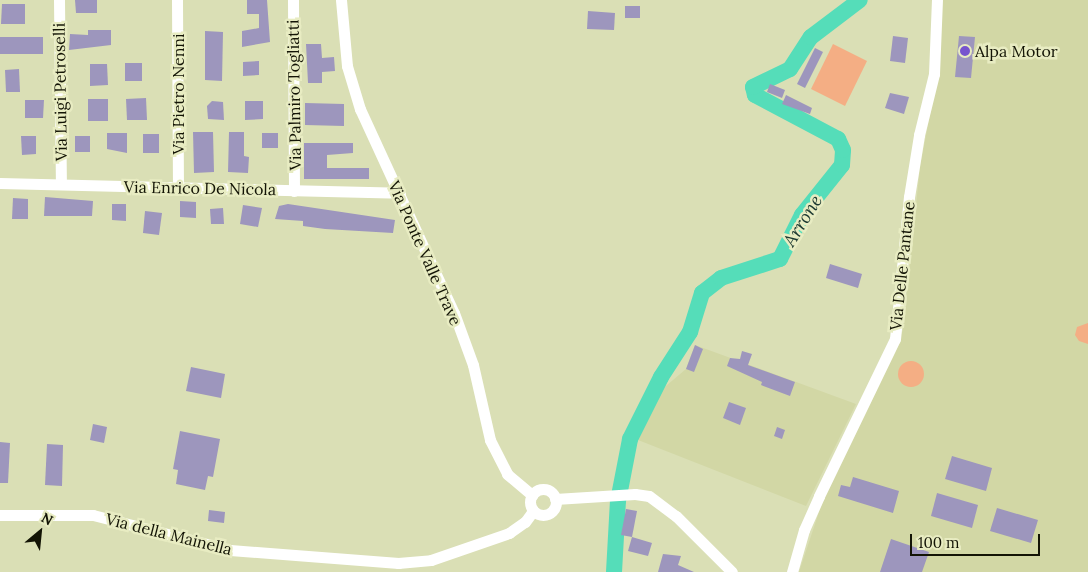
<!DOCTYPE html>
<style>
body{margin:0}
#map{position:relative;width:1088px;height:572px;overflow:hidden;background:#dadfb5;font-family:Lora,serif}
div>[style]{position:absolute}
.built>*{inset:0;background:#d2d7a5}
.green>*{inset:0;background:#f4ae84}
.round{border-radius:50%}
.river>*{height:16px;margin:-8px;padding:0 8px;transform-origin:8px;border-radius:8px;background:#55ddb9}
.building>*{inset:0;background:#9d96bd}
.minor>*{height:11px;margin:-5.5px;padding:0 5.5px;transform-origin:5.5px;border-radius:5.5px;background:#fff}
.minor>.ring{margin:-5.5px;padding:0;box-sizing:content-box;background:none;border:11px solid #fff;border-radius:50%}
.dots>*{width:14px;height:14px;translate:-50% -50%;box-sizing:border-box;border:2px solid #e8ecc2;border-radius:50%}
span{translate:-50% -50%;white-space:nowrap;text-align:center;line-height:1.15;-webkit-text-stroke:5px #e8ecc2;paint-order:stroke}
.poi-label{font-size:16px;color:#131405}
.left{translate:0 -50%;text-align:left}
.street-label{font-size:16px;color:#131405}
.water-label{font-size:18px;color:#1b3830;font-style:italic}
.north{position:absolute;left:15px;top:507px;width:50px;height:50px;-webkit-text-stroke:4px #e8ecc2;paint-order:stroke;rotate:28deg;font-size:14px;font-weight:700;line-height:20px;text-align:center;color:#131405}
.north::after{content:'';display:block;margin:auto;width:18px;height:22px;background:#131405;clip-path:polygon(50% 0,100% 100%,50% 72%,0 100%)}
.scale{position:absolute;left:910px;top:534px;width:130px;height:22px;box-sizing:border-box;border:2px solid #131405;border-top:0;padding-left:6px;font-size:15px;line-height:18px;white-space:nowrap;color:#131405;-webkit-text-stroke:4px #e8ecc2;paint-order:stroke}
</style>
<div id="map">
<div class="built">
<i style="clip-path:polygon(942px 0,1088px 0,1088px 572px,799px 572px,823px 500px,903px 330px,920px 167px,938px 72px)"></i>
<i style="clip-path:polygon(695px 345px,856px 404px,806px 506px,638px 440px,637px 436px,652px 403px,660px 391px,686px 369px)"></i>
</div>
<div class="green">
<i style="clip-path:polygon(833px 44px,867px 61px,845px 106px,811px 89px)"></i>
<i style="clip-path:polygon(1088px 323px,1088px 344px,1079px 341px,1075px 335px,1077px 327px)"></i>
<i class="round" style="left:898px;top:361px;width:26px;height:26px"></i>
</div>
<div class="river">
<i style="left:614px;top:572px;width:71px;rotate:-86.8deg"></i>
<i style="left:618px;top:501px;width:63px;rotate:-79deg"></i>
<i style="left:630px;top:439px;width:69px;rotate:-63.4deg"></i>
<i style="left:661px;top:377px;width:54px;rotate:-57.2deg"></i>
<i style="left:690px;top:332px;width:41px;rotate:-72.9deg"></i>
<i style="left:702px;top:293px;width:24px;rotate:-38deg"></i>
<i style="left:721px;top:278px;width:62px;rotate:-17.9deg"></i>
<i style="left:780px;top:259px;width:49px;rotate:-63.4deg"></i>
<i style="left:802px;top:215px;width:64px;rotate:-51.3deg"></i>
<i style="left:842px;top:165px;width:15px;rotate:-86deg"></i>
<i style="left:843px;top:150px;width:12px;rotate:-114deg"></i>
<i style="left:838px;top:139px;width:94px;rotate:-152.1deg"></i>
<i style="left:755px;top:95px;width:8px;rotate:-104deg"></i>
<i style="left:753px;top:87px;width:41px;rotate:-25.9deg"></i>
<i style="left:790px;top:69px;width:38px;rotate:-57deg"></i>
<i style="left:811px;top:37px;width:61px;rotate:-37.1deg"></i>
</div>
<div class="building">
<i style="clip-path:polygon(75px 0,97px 0,97px 13px,76px 13px)"></i>
<i style="clip-path:polygon(247px 0,267px 0,270px 42px,242px 47px,242px 31px,259px 28px,259px 14px,247px 14px)"></i>
<i style="clip-path:polygon(2px 4px,25px 4px,25px 24px,1px 24px)"></i>
<i style="clip-path:polygon(625px 6px,640px 6px,640px 18px,625px 18px)"></i>
<i style="clip-path:polygon(588px 11px,615px 13px,614px 30px,587px 29px)"></i>
<i style="clip-path:polygon(88px 30px,111px 30px,111px 45px,69px 50px,70px 34px,88px 35px)"></i>
<i style="clip-path:polygon(205px 31px,223px 32px,222px 81px,205px 80px)"></i>
<i style="clip-path:polygon(893px 36px,908px 38px,905px 63px,890px 61px)"></i>
<i style="clip-path:polygon(959px 36px,975px 37px,971px 78px,955px 77px)"></i>
<i style="clip-path:polygon(0 37px,43px 37px,43px 54px,0 54px)"></i>
<i style="clip-path:polygon(306px 44px,321px 44px,322px 58px,334px 57px,335px 71px,322px 72px,322px 83px,308px 83px)"></i>
<i style="clip-path:polygon(815px 48px,823px 52px,805px 88px,797px 84px)"></i>
<i style="clip-path:polygon(259px 61px,259px 75px,243px 76px,243px 62px)"></i>
<i style="clip-path:polygon(125px 63px,142px 63px,142px 81px,125px 81px)"></i>
<i style="clip-path:polygon(90px 64px,107px 64px,108px 85px,90px 86px)"></i>
<i style="clip-path:polygon(19px 69px,20px 92px,6px 92px,5px 70px)"></i>
<i style="clip-path:polygon(770px 84px,785px 90px,782px 98px,767px 92px)"></i>
<i style="clip-path:polygon(890px 93px,909px 97px,904px 114px,885px 108px)"></i>
<i style="clip-path:polygon(786px 95px,812px 108px,810px 114px,782px 104px)"></i>
<i style="clip-path:polygon(146px 98px,147px 120px,127px 120px,126px 99px)"></i>
<i style="clip-path:polygon(88px 99px,108px 99px,108px 121px,88px 121px)"></i>
<i style="clip-path:polygon(25px 100px,44px 100px,43px 118px,25px 118px)"></i>
<i style="clip-path:polygon(212px 101px,223px 102px,224px 120px,208px 119px,207px 106px)"></i>
<i style="clip-path:polygon(245px 101px,263px 101px,263px 119px,245px 120px)"></i>
<i style="clip-path:polygon(305px 103px,344px 104px,344px 126px,305px 125px)"></i>
<i style="clip-path:polygon(193px 132px,213px 132px,214px 172px,194px 173px)"></i>
<i style="clip-path:polygon(229px 132px,244px 132px,244px 156px,249px 157px,248px 173px,228px 172px)"></i>
<i style="clip-path:polygon(107px 133px,127px 133px,127px 153px,107px 149px)"></i>
<i style="clip-path:polygon(262px 133px,278px 133px,278px 148px,262px 148px)"></i>
<i style="clip-path:polygon(143px 134px,159px 134px,159px 153px,143px 153px)"></i>
<i style="clip-path:polygon(21px 136px,36px 136px,36px 154px,22px 155px)"></i>
<i style="clip-path:polygon(75px 136px,90px 136px,90px 152px,75px 152px)"></i>
<i style="clip-path:polygon(304px 143px,353px 143px,353px 153px,327px 155px,327px 168px,369px 168px,369px 179px,304px 179px)"></i>
<i style="clip-path:polygon(45px 197px,93px 201px,92px 216px,44px 216px)"></i>
<i style="clip-path:polygon(13px 198px,28px 199px,28px 219px,12px 219px)"></i>
<i style="clip-path:polygon(180px 201px,196px 202px,196px 218px,180px 217px)"></i>
<i style="clip-path:polygon(112px 204px,126px 204px,126px 221px,112px 220px)"></i>
<i style="clip-path:polygon(288px 204px,395px 220px,393px 233px,325px 229px,303px 226px,303px 221px,275px 219px,279px 206px)"></i>
<i style="clip-path:polygon(243px 205px,262px 208px,258px 227px,240px 224px)"></i>
<i style="clip-path:polygon(223px 208px,224px 224px,211px 224px,210px 209px)"></i>
<i style="clip-path:polygon(145px 211px,162px 213px,159px 235px,143px 233px)"></i>
<i style="clip-path:polygon(830px 264px,862px 274px,858px 288px,826px 278px)"></i>
<i style="clip-path:polygon(695px 345px,703px 349px,694px 372px,686px 369px)"></i>
<i style="clip-path:polygon(742px 351px,752px 354px,748px 365px,795px 382px,790px 396px,761px 385px,762px 382px,727px 366px,730px 358px,740px 359px)"></i>
<i style="clip-path:polygon(191px 367px,225px 374px,221px 398px,186px 391px)"></i>
<i style="clip-path:polygon(729px 402px,746px 408px,740px 425px,723px 418px)"></i>
<i style="clip-path:polygon(93px 424px,107px 427px,104px 443px,90px 440px)"></i>
<i style="clip-path:polygon(777px 427px,785px 430px,782px 439px,774px 436px)"></i>
<i style="clip-path:polygon(180px 431px,220px 439px,213px 477px,208px 476px,205px 490px,176px 484px,178px 470px,173px 469px)"></i>
<i style="clip-path:polygon(0 442px,10px 443px,8px 483px,0 483px)"></i>
<i style="clip-path:polygon(47px 444px,63px 445px,62px 486px,45px 485px)"></i>
<i style="clip-path:polygon(952px 456px,992px 468px,986px 491px,945px 479px)"></i>
<i style="clip-path:polygon(853px 477px,899px 491px,893px 513px,838px 496px,841px 485px,850px 487px)"></i>
<i style="clip-path:polygon(937px 493px,978px 505px,972px 528px,931px 516px)"></i>
<i style="clip-path:polygon(997px 508px,1038px 520px,1031px 543px,990px 531px)"></i>
<i style="clip-path:polygon(626px 509px,637px 511px,632px 537px,621px 535px)"></i>
<i style="clip-path:polygon(209px 510px,225px 512px,224px 523px,208px 521px)"></i>
<i style="clip-path:polygon(632px 537px,652px 543px,648px 556px,628px 551px)"></i>
<i style="clip-path:polygon(891px 539px,929px 552px,922px 572px,880px 572px)"></i>
<i style="clip-path:polygon(663px 554px,681px 556px,678px 565px,694px 572px,658px 572px)"></i>
</div>
<div class="minor">
<i style="left:59px;top:0;width:184px;rotate:89.4deg"></i>
<i style="left:177px;top:0;width:189px;rotate:89.7deg"></i>
<i style="left:293px;top:0;width:191px;rotate:89.7deg"></i>
<i style="left:341px;top:0;width:66px;rotate:84.8deg"></i>
<i style="left:347px;top:66px;width:45px;rotate:73.2deg"></i>
<i style="left:360px;top:109px;width:225px;rotate:65.3deg"></i>
<i style="left:454px;top:313px;width:55px;rotate:69.9deg"></i>
<i style="left:473px;top:365px;width:77px;rotate:77.2deg"></i>
<i style="left:490px;top:440px;width:38px;rotate:63deg"></i>
<i style="left:507px;top:474px;width:33px;rotate:40deg"></i>
<i style="left:0;top:183px;width:400px;rotate:1.4deg"></i>
<i class="ring" style="left:530px;top:489px;width:15px;height:15px"></i>
<i style="left:555px;top:499px;width:80px;rotate:-3.6deg"></i>
<i style="left:635px;top:494px;width:14px;rotate:8deg"></i>
<i style="left:649px;top:496px;width:34px;rotate:37deg"></i>
<i style="left:676px;top:516px;width:79px;rotate:45deg"></i>
<i style="left:0;top:515px;width:93px"></i>
<i style="left:93px;top:515px;width:141px;rotate:14.3deg"></i>
<i style="left:230px;top:550px;width:169px;rotate:4.4deg"></i>
<i style="left:398px;top:563px;width:33px;rotate:-5deg"></i>
<i style="left:431px;top:560px;width:83px;rotate:-19.1deg"></i>
<i style="left:509px;top:533px;width:19px;rotate:-35deg"></i>
<i style="left:525px;top:522px;width:14px;rotate:-54deg"></i>
<i style="left:792px;top:572px;width:44px;rotate:-74.1deg"></i>
<i style="left:804px;top:530px;width:37px;rotate:-66deg"></i>
<i style="left:819px;top:496px;width:174px;rotate:-64.2deg"></i>
<i style="left:895px;top:339px;width:143px;rotate:-84.4deg"></i>
<i style="left:909px;top:197px;width:63px;rotate:-80.8deg"></i>
<i style="left:919px;top:135px;width:63px;rotate:-76.2deg"></i>
<i style="left:934px;top:74px;width:74px;rotate:-87.7deg"></i>
</div>
<div class="dots">
<i style="left:965px;top:51px;background:#7754ce"></i>
</div>
<div class="poi-label">
<span class="left" style="left:975px;top:51px">Alpa Motor</span>
</div>
<div class="street-label">
<span style="left:60px;top:92px;rotate:-91deg">Via Luigi Petroselli</span>
<span style="left:178px;top:94px;rotate:-90deg">Via Pietro Nenni</span>
<span style="left:294px;top:95px;rotate:-91deg">Via Palmiro Togliatti</span>
<span style="left:200px;top:188px;rotate:1deg">Via Enrico De Nicola</span>
<span style="left:425px;top:253px;rotate:66deg">Via Ponte Valle Trave</span>
<span style="left:902px;top:266px;rotate:-84deg">Via Delle Pantane</span>
<span style="left:169px;top:534px;rotate:14deg">Via della Mainella</span>
</div>
<div class="water-label">
<span style="left:803px;top:221px;rotate:-58deg">Arrone</span>
</div>
<div class="north">N</div>
<div class="scale">100 m</div>
</div>
